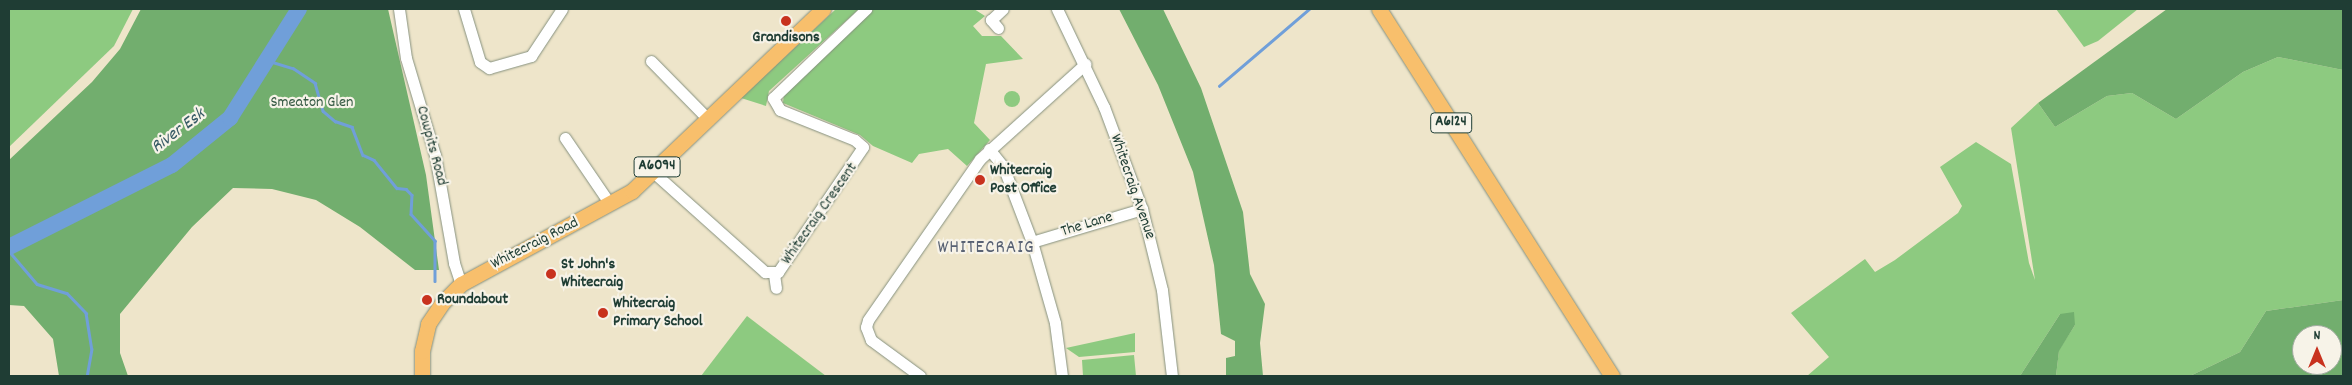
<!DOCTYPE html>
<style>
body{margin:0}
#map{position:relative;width:2352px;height:385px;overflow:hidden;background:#eee5ca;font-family:Dekko,sans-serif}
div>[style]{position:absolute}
.green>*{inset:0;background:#8dca80}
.round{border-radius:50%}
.forest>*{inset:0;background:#72ae6e}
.stream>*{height:2.5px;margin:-1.25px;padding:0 1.25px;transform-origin:1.25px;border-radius:1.25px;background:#709fd9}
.river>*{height:16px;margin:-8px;padding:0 8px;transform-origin:8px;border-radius:8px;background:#709fd9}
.roads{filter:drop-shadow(0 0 1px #86917f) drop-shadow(0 0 1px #86917f)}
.minor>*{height:11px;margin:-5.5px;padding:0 5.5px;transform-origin:5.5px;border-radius:5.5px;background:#fff}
.major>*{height:15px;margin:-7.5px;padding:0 7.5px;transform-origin:7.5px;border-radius:7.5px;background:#f8bf6c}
.dots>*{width:14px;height:14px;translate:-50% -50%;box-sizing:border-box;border:2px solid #f7f3e8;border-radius:50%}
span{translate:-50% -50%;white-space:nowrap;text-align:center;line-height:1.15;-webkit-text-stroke:4.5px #f7f3e8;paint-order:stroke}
.shield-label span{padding:1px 4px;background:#f7f3e8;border:1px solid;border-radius:4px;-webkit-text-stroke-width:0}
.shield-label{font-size:15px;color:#1f3d34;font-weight:700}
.poi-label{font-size:16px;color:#1f3d34;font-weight:700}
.left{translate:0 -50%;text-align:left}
.park-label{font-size:16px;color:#355943}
.street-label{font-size:16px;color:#1f3d34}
.water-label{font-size:18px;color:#375a66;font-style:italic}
.quarter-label{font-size:19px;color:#596273;letter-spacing:1px}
.frame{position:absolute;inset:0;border:10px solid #1f3d34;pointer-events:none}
.north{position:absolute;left:2292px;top:325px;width:50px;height:50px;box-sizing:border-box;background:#f7f3e8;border:1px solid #a1aaa0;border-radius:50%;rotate:0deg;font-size:14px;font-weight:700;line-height:20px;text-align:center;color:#1f3d34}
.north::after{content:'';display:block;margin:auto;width:18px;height:22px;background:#c8321e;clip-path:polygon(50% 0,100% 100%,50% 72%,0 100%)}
</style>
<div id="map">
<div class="green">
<i style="clip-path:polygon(9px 9px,133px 9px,114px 46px,9px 147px)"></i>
<i style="clip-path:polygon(836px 9px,859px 9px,769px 91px,766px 106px,741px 98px)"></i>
<i style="clip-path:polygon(874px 9px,974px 9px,985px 16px,973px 26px,982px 36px,1001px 36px,1023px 59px,986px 64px,974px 123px,990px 140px,967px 166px,948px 149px,919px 154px,912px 163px,873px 146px,860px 135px,783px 103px,784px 92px)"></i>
<i style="clip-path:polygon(2056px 9px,2138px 9px,2098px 41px,2084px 47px)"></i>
<i style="clip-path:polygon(2278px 57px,2343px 70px,2343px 300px,2266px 311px,2240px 352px,2190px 376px,2056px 376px,2059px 350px,2075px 325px,2060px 314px,2020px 376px,1807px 376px,1829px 357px,1791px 313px,1865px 259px,1875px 272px,1895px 260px,1958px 213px,1962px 206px,1940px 167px,1976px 142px,2011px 164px,2029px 263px,2035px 280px,2011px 128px,2038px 103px,2055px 127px,2107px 96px,2132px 93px,2176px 119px,2243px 72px)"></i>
<i class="round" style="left:1004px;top:91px;width:16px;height:16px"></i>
<i style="clip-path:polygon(747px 316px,826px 376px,701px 376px)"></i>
<i style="clip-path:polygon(1135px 333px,1135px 352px,1079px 357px,1066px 348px)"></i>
<i style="clip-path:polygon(1134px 355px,1136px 376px,1083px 376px,1082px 360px)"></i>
</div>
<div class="forest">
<i style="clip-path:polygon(141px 9px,388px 9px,426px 175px,439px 270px,415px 270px,360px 227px,316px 200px,272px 189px,233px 188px,192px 227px,120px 314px,120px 353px,128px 376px,59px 376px,53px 339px,24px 306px,9px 305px,9px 160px,92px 82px,120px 49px)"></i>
<i style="clip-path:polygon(1119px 9px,1163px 9px,1201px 88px,1243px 212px,1250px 274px,1265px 304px,1260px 343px,1263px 376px,1226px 376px,1226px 358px,1235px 356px,1235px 341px,1221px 334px,1214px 265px,1193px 172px,1158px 85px)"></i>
<i style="clip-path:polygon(2167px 9px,2343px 9px,2343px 70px,2278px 57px,2243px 72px,2176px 119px,2132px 93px,2107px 96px,2055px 127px,2038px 103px)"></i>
<i style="clip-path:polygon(evenodd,2343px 300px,2343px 376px,2190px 376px,2240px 352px,2266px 311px,2343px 300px,2302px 335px,2332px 335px,2332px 365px,2302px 365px,2302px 335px)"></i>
<i style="clip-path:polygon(2074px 312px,2075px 325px,2059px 351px,2056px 376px,2020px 376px,2060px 314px)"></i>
</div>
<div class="stream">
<i style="left:266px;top:60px;width:28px;rotate:17deg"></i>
<i style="left:293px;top:68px;width:27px;rotate:34deg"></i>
<i style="left:315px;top:83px;width:29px;rotate:74deg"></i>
<i style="left:323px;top:111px;width:16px;rotate:40deg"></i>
<i style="left:335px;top:121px;width:18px;rotate:19deg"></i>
<i style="left:352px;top:127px;width:30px;rotate:69deg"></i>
<i style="left:363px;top:155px;width:12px;rotate:24deg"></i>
<i style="left:374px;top:160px;width:36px;rotate:51deg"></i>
<i style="left:397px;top:188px;width:9px;rotate:6deg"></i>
<i style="left:406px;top:189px;width:8px;rotate:45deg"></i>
<i style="left:412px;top:195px;width:19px;rotate:93deg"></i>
<i style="left:411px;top:214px;width:36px;rotate:48deg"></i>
<i style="left:435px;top:241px;width:40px;rotate:90deg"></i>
<i style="left:1219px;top:86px;width:118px;rotate:-40.5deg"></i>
<i style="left:9px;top:251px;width:43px;rotate:49.7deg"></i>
<i style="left:37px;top:284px;width:31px;rotate:17deg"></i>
<i style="left:67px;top:293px;width:28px;rotate:46deg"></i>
<i style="left:86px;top:313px;width:36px;rotate:81deg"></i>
<i style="left:92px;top:349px;width:27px;rotate:100deg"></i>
</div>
<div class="river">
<i style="left:9px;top:247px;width:182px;rotate:-26.7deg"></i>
<i style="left:172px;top:165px;width:75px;rotate:-39deg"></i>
<i style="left:230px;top:118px;width:129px;rotate:-57.7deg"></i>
</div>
<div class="roads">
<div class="minor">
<i style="left:399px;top:9px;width:49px;rotate:81.9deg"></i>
<i style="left:406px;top:58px;width:101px;rotate:73.4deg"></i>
<i style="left:435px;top:155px;width:110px;rotate:80deg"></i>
<i style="left:454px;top:263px;width:22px;rotate:72deg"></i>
<i style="left:464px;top:9px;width:55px;rotate:73.2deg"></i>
<i style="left:480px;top:62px;width:11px;rotate:34deg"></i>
<i style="left:489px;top:68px;width:44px;rotate:-15.9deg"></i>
<i style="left:531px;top:56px;width:56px;rotate:-56.6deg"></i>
<i style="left:1057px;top:9px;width:109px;rotate:64.4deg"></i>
<i style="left:1104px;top:107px;width:109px;rotate:69.6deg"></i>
<i style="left:1142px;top:209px;width:83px;rotate:76.1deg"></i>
<i style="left:1162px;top:290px;width:87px;rotate:83.4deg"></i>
<i style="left:998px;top:28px;width:11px;rotate:-131deg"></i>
<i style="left:991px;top:20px;width:16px;rotate:-43deg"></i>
<i style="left:651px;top:61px;width:80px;rotate:45.5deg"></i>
<i style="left:565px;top:138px;width:80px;rotate:55.7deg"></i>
<i style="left:989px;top:149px;width:22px;rotate:51deg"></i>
<i style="left:1003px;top:166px;width:81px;rotate:69.1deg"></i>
<i style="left:1032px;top:242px;width:84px;rotate:74.1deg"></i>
<i style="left:1055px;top:323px;width:53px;rotate:82.5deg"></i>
<i style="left:652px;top:171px;width:152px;rotate:41.8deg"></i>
<i style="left:765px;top:272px;width:13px"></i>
<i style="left:778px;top:272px;width:151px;rotate:-55.8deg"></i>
<i style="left:863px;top:147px;width:11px;rotate:-139deg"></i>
<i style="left:855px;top:140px;width:81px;rotate:-158.2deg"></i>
<i style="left:780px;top:110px;width:14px;rotate:-120deg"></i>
<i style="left:773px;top:98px;width:129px;rotate:-43.7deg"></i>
<i style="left:1032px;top:242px;width:115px;rotate:-16.7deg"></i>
<i style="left:774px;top:274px;width:14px;rotate:82deg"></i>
<i style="left:920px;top:376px;width:61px;rotate:-143.7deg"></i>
<i style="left:871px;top:340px;width:14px;rotate:-111deg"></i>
<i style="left:866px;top:327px;width:7px;rotate:-74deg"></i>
<i style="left:868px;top:320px;width:196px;rotate:-55.2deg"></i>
<i style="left:980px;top:159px;width:142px;rotate:-42.1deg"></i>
</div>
<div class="major">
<i style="left:1379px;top:9px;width:435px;rotate:57.6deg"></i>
<i style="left:422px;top:376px;width:25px;rotate:-90deg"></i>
<i style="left:422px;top:351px;width:28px;rotate:-77deg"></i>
<i style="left:428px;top:324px;width:25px;rotate:-56deg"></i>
<i style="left:442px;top:303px;width:27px;rotate:-45deg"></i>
<i style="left:461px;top:284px;width:195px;rotate:-28.5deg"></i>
<i style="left:632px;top:191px;width:264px;rotate:-43.6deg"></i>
</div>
</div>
<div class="dots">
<i style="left:786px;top:21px;background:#c8321e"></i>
<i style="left:980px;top:180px;background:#c8321e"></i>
<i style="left:551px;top:274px;background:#c8321e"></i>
<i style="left:427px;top:300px;background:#c8321e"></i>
<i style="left:603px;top:313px;background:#c8321e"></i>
</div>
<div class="shield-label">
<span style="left:1451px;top:123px">A6124</span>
<span style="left:657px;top:167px">A6094</span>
</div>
<div class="poi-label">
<span style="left:786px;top:38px">Grandisons</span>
<span class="left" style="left:990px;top:180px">Whitecraig<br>Post Office</span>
<span class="left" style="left:561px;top:274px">St John's<br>Whitecraig</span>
<span class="left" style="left:437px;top:300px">Roundabout</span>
<span class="left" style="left:613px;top:313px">Whitecraig<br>Primary School</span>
</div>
<div class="park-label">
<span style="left:312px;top:103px">Smeaton Glen</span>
</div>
<div class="street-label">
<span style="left:431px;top:146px;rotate:75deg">Cowpits Road</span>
<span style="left:1132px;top:187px;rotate:71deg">Whitecraig Avenue</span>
<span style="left:820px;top:214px;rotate:-55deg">Whitecraig Crescent</span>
<span style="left:1087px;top:225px;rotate:-17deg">The Lane</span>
<span style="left:535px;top:244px;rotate:-27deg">Whitecraig Road</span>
</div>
<div class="water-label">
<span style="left:179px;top:132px;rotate:-37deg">River Esk</span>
</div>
<div class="quarter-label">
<span style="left:986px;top:249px">WHITECRAIG</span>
</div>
<div class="frame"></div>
<div class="north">N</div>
</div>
